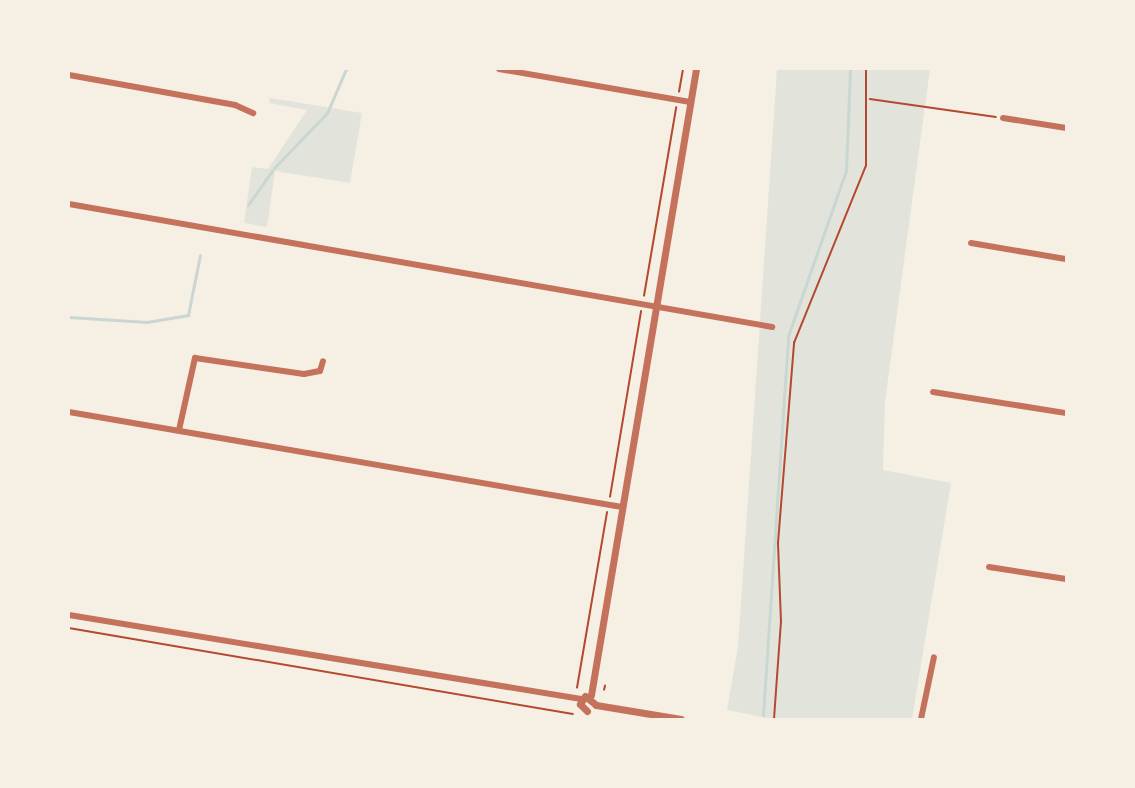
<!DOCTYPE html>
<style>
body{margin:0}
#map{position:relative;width:1135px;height:788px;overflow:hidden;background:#f6efe4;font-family:Poppins,sans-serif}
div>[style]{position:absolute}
.green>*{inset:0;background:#e2e4dc}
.stream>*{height:3px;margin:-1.5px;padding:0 1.5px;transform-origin:1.5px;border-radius:1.5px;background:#c9d6d2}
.path>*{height:1.5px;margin:-0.75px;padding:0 0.75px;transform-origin:0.75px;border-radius:0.75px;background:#b5482f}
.minor>*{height:6px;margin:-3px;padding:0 3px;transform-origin:3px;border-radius:3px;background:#c5725c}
.tertiary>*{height:7px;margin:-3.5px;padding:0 3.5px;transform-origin:3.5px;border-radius:3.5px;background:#c5725c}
span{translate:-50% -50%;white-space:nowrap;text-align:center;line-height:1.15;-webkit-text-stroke:6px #f6efe4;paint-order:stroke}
.frame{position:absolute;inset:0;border:70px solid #f6efe4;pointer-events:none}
</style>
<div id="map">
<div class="green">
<i style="clip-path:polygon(777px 69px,930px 69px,885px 402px,883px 470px,951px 483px,912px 719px,772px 719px,727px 710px,738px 647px)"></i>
<i style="clip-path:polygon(270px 98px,362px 113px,350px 183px,275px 171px,267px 227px,244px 223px,252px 167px,268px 169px,307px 110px,269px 103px)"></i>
</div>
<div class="stream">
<i style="left:274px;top:168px;width:76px;rotate:-46.1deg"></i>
<i style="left:327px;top:113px;width:48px;rotate:-66.6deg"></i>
<i style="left:248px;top:205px;width:42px;rotate:-54.8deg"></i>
<i style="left:69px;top:317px;width:78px;rotate:3.7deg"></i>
<i style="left:147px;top:322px;width:42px;rotate:-9.7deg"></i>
<i style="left:188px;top:315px;width:61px;rotate:-78.7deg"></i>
<i style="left:763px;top:715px;width:380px;rotate:-86.2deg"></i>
<i style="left:788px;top:336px;width:176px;rotate:-70.7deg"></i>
<i style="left:846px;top:170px;width:101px;rotate:-87.7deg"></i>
</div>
<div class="path">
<i style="left:679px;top:92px;width:23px;rotate:-80deg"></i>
<i style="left:870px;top:99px;width:127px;rotate:8.1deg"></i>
<i style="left:644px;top:296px;width:191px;rotate:-80.3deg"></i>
<i style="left:610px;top:497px;width:188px;rotate:-80.5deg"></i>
<i style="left:69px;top:628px;width:511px;rotate:9.68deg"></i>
<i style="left:577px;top:688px;width:178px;rotate:-80.3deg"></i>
<i style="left:604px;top:690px;width:4px;rotate:-76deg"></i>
<i style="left:774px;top:719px;width:97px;rotate:-85.9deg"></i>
<i style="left:781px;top:622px;width:79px;rotate:-92.2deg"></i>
<i style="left:778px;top:543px;width:201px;rotate:-85.4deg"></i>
<i style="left:794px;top:343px;width:191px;rotate:-67.9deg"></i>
<i style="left:866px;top:166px;width:97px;rotate:-90deg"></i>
</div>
<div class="minor">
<i style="left:499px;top:69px;width:194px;rotate:9.8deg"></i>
<i style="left:69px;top:75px;width:169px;rotate:10.2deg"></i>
<i style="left:235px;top:105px;width:20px;rotate:24deg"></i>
<i style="left:1003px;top:118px;width:64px;rotate:9deg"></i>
<i style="left:69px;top:204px;width:714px;rotate:9.92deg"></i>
<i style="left:971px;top:243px;width:96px;rotate:9.6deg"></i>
<i style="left:933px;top:392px;width:135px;rotate:9deg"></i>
<i style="left:69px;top:412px;width:561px;rotate:9.75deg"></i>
<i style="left:179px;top:430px;width:74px;rotate:-77.5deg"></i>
<i style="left:195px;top:358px;width:110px;rotate:8.4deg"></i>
<i style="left:304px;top:374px;width:16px;rotate:-11deg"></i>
<i style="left:320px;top:371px;width:10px;rotate:-73deg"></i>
<i style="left:989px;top:567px;width:78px;rotate:8.9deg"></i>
<i style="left:69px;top:615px;width:519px;rotate:9.32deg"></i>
<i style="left:921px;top:719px;width:63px;rotate:-78.2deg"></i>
</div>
<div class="tertiary">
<i style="left:591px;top:695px;width:635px;rotate:-80.48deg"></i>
<i style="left:596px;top:705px;width:86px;rotate:9.4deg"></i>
<i style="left:587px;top:711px;width:10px;rotate:-135deg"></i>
<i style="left:580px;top:704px;width:9px;rotate:-58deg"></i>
<i style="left:585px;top:696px;width:14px;rotate:39deg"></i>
</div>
<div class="frame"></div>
</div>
